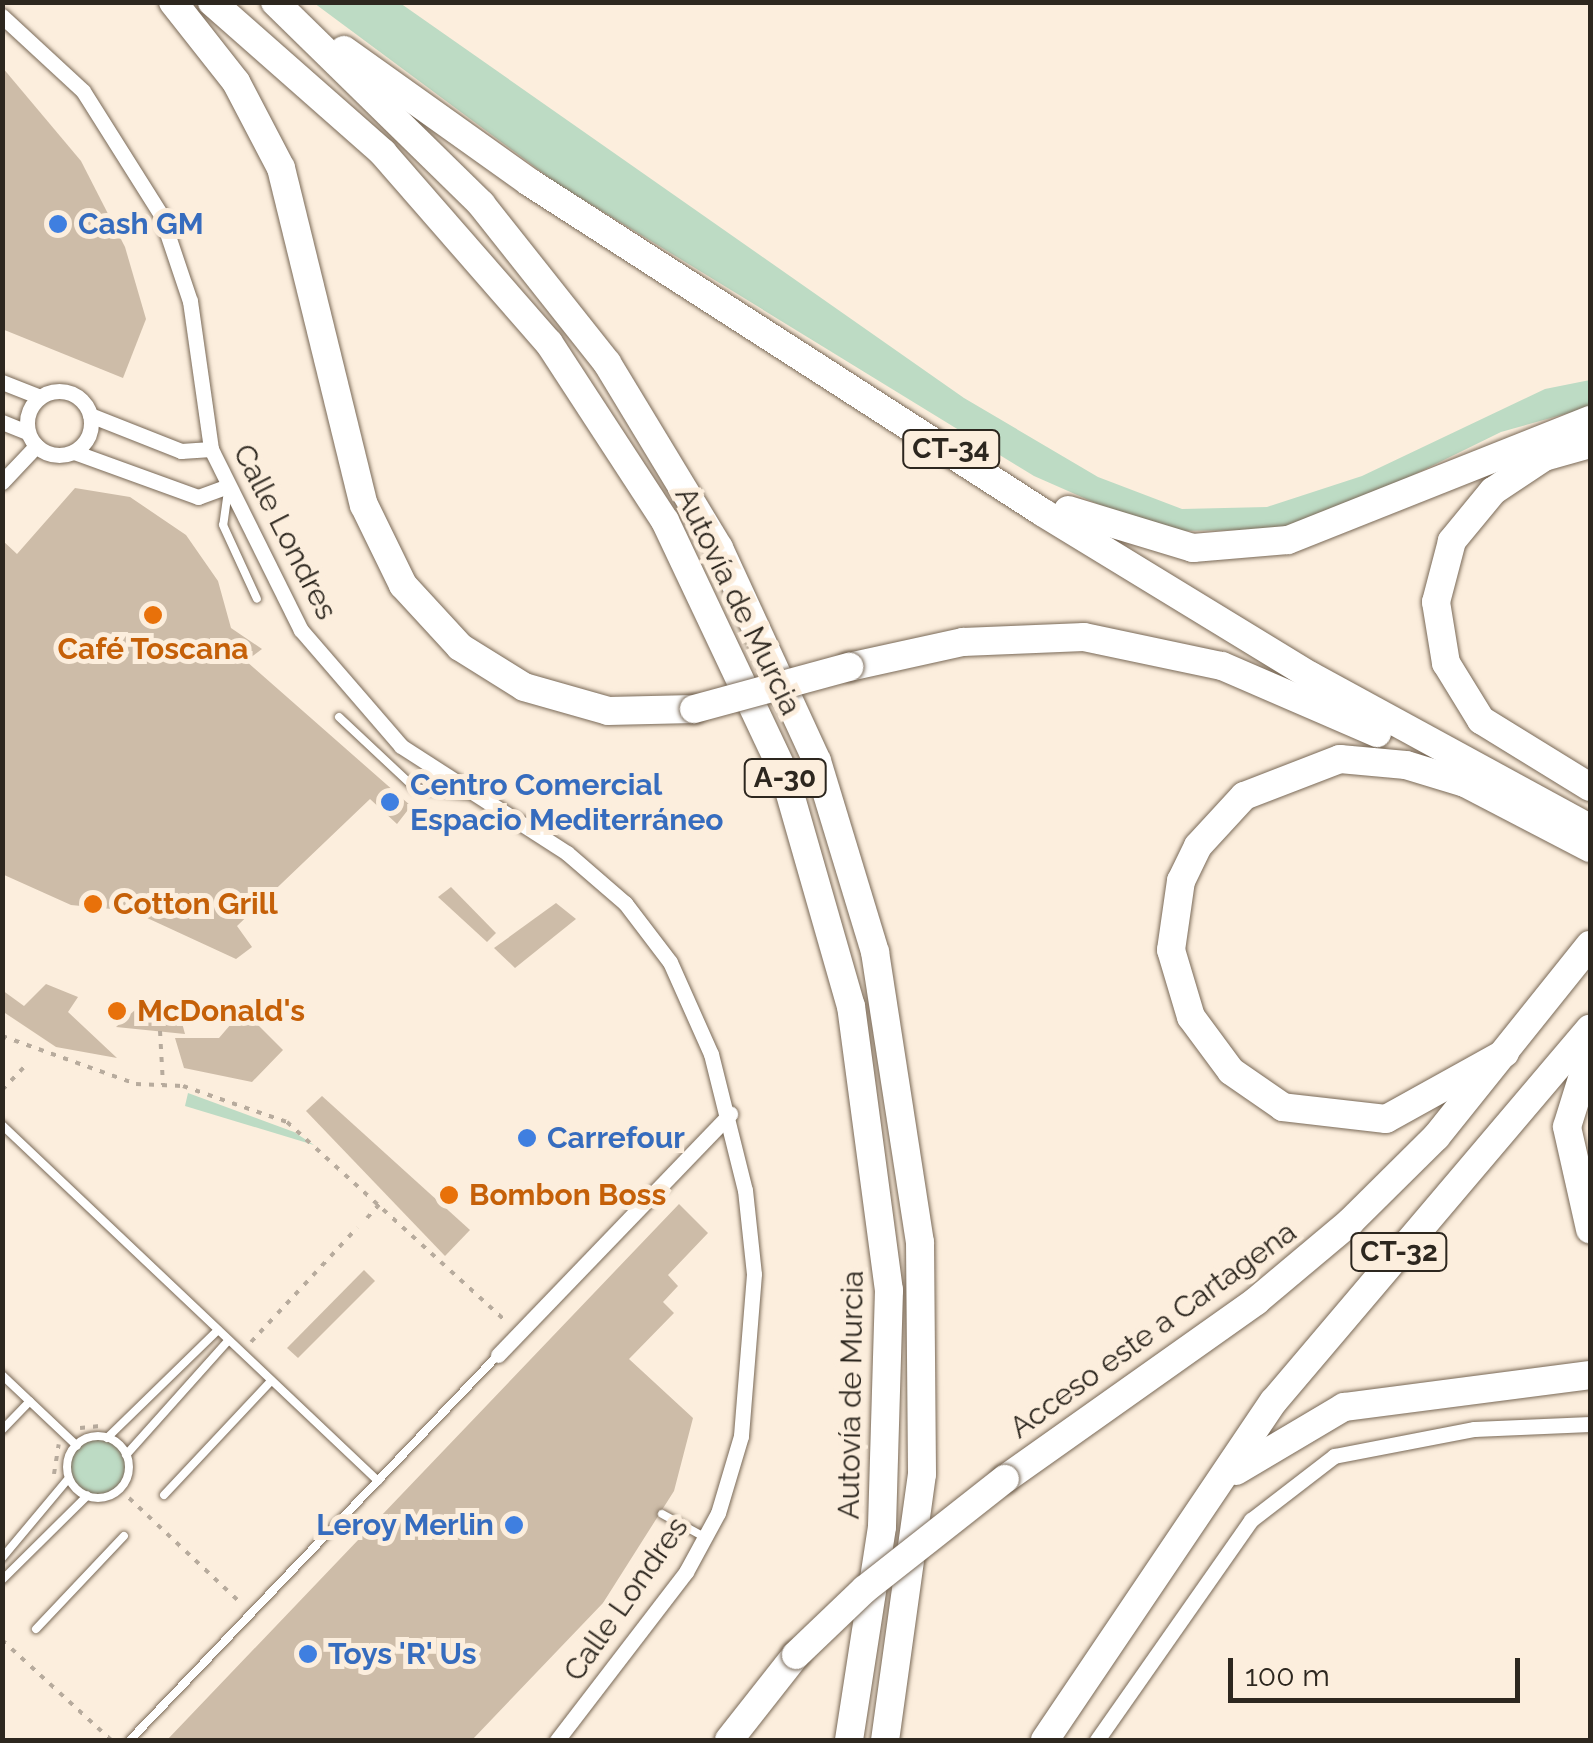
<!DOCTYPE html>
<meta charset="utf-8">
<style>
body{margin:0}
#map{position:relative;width:1593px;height:1743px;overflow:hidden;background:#fceedd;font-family:Raleway,sans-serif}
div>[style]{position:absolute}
.green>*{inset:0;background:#bddbc4}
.round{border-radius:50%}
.building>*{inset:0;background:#cdbca8}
.path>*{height:4px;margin-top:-2px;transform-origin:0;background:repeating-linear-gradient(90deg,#b7ab9d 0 5px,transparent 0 13px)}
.roads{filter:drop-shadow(0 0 2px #796957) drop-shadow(0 0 2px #796957)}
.lane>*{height:8px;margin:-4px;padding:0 4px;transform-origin:4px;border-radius:4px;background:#fff}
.lane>.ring{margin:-4px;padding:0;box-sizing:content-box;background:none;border:8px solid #fff;border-radius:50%}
.street>*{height:15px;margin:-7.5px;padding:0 7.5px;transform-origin:7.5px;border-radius:7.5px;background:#fff}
.street>.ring{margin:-7.5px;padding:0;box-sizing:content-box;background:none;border:15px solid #fff;border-radius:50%}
.highway>*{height:28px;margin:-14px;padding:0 14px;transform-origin:14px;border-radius:14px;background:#fff}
.bridges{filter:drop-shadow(0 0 2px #796957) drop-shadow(0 0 2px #796957)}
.highway-bridge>*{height:28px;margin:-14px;padding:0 14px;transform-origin:14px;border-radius:14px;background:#fff}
.dots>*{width:28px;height:28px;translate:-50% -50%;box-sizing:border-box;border:5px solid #fceedd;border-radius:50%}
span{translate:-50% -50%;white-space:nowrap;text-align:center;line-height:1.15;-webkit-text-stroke:10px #fceedd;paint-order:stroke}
.shield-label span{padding:2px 8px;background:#fceedd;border:2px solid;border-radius:8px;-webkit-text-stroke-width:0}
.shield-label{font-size:28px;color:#2d271f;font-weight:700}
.shop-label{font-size:30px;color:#366cbe;font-weight:700}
.left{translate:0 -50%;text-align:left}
.right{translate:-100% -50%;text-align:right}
.street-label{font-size:30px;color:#2d271f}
.food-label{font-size:30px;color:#c56008;font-weight:700}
.frame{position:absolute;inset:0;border:5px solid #2d271f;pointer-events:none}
.scale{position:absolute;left:1228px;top:1658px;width:292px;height:45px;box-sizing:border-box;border:5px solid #2d271f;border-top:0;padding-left:12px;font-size:30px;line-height:35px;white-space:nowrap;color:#2d271f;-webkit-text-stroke:8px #fceedd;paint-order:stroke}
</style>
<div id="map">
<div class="green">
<i style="clip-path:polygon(314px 3px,400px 3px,964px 398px,1098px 477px,1182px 509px,1267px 507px,1362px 476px,1545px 389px,1590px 380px,1590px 407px,1501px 432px,1348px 507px,1278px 530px,1159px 531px,1034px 476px,558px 184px)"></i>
<i style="clip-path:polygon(188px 1093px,294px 1132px,314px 1145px,185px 1106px)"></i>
<i class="round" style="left:67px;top:1436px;width:62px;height:62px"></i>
</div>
<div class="building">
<i style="clip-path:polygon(2px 67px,81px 161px,125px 247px,146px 319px,123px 378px,2px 329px)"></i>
<i style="clip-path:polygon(75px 488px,130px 497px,186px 535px,218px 581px,231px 628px,262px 649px,246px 661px,411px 806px,397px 824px,370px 799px,237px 926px,252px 947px,236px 959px,132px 911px,71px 905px,2px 874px,2px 540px,17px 554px)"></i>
<i style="clip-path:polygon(451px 887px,496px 933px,487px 942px,438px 897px)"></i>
<i style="clip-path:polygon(556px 903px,576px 919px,515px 968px,494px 948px)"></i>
<i style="clip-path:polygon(46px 984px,78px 997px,68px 1012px,117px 1058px,56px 1047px,2px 1011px,2px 990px,24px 1006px)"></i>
<i style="clip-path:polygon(135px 1010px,179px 1012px,185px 1034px,116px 1027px)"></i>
<i style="clip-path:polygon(243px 1010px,283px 1050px,252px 1082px,184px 1068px,175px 1038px,219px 1038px)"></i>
<i style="clip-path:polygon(322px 1096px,470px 1230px,445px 1256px,306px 1111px)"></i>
<i style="clip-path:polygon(679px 1204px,708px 1233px,668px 1275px,678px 1286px,663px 1302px,674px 1313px,629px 1359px,693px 1418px,674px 1491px,603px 1603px,472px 1740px,167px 1740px)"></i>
<i style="clip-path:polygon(364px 1270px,375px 1281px,298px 1358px,287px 1348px)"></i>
</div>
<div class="path">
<i style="left:160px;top:1031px;width:54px;rotate:86.8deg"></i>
<i style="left:2px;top:1036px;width:142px;rotate:19.7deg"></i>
<i style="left:136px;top:1084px;width:47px;rotate:2.4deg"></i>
<i style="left:183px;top:1086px;width:110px;rotate:19.1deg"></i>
<i style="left:287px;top:1122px;width:296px;rotate:42.3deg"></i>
<i style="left:2px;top:1090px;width:32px;rotate:-46deg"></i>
<i style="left:367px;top:1218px;width:24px;rotate:-48deg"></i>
<i style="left:251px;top:1342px;width:156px;rotate:-47.1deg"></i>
<i style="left:80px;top:1428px;width:20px;rotate:-6deg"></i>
<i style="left:54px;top:1474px;width:30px;rotate:-81deg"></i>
<i style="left:129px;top:1498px;width:154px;rotate:43.2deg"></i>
<i style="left:2px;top:1640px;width:148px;rotate:42.5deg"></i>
</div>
<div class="roads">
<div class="lane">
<i style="left:228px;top:491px;width:34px;rotate:98deg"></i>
<i style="left:223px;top:525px;width:81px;rotate:65.3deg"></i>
<i style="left:339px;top:717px;width:104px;rotate:43.1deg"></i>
<i style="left:415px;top:788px;width:53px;rotate:7.5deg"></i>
<i style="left:2px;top:1125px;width:518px;rotate:43.43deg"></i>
<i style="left:2px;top:1375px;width:103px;rotate:43.4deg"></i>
<i style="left:2px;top:1430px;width:40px;rotate:-46deg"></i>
<i class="ring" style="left:67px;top:1436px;width:54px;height:54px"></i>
<i style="left:107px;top:1438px;width:155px;rotate:-44.2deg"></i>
<i style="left:126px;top:1455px;width:154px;rotate:-48.2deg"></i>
<i style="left:164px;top:1495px;width:156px;rotate:-46.8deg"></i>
<i style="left:662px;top:1514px;width:50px;rotate:28.6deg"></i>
<i style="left:2px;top:1558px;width:104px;rotate:-50.1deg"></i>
<i style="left:2px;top:1580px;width:120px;rotate:-44.7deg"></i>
<i style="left:36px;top:1629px;width:128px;rotate:-46.6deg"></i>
<i style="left:130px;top:1740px;width:533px;rotate:-46.29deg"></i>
</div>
<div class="street">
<i style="left:2px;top:16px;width:110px;rotate:42.8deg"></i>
<i style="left:83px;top:91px;width:146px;rotate:57.8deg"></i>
<i style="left:161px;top:215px;width:91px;rotate:71.4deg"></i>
<i style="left:190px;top:301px;width:149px;rotate:81.9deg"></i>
<i style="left:211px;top:449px;width:202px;rotate:63.6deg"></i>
<i style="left:301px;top:630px;width:153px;rotate:49.2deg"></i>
<i style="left:401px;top:746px;width:197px;rotate:32.8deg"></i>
<i style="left:567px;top:853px;width:77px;rotate:40.8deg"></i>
<i style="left:625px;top:903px;width:74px;rotate:52.7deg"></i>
<i style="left:670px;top:962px;width:101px;rotate:66deg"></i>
<i style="left:711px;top:1054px;width:140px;rotate:76deg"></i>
<i style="left:745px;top:1190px;width:84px;rotate:83.9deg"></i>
<i style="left:754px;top:1274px;width:163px;rotate:94.6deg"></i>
<i style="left:741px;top:1436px;width:80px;rotate:106.6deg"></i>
<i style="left:718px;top:1513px;width:67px;rotate:118.5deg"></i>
<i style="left:686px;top:1572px;width:212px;rotate:127.5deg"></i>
<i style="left:2px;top:382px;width:41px;rotate:21.5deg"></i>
<i class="ring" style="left:27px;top:391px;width:49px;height:49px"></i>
<i style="left:90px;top:415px;width:98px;rotate:21.6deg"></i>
<i style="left:181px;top:451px;width:30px;rotate:-4deg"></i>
<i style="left:2px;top:422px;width:27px;rotate:22deg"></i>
<i style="left:74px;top:452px;width:132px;rotate:19.9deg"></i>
<i style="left:198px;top:497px;width:32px;rotate:-20deg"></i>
<i style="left:2px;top:482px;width:50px;rotate:-46.6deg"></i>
<i style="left:498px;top:1355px;width:335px;rotate:-46.1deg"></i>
<i style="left:1097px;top:1740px;width:269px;rotate:-55deg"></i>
<i style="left:1251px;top:1520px;width:105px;rotate:-37.6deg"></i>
<i style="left:1334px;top:1456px;width:143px;rotate:-10.9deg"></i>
<i style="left:1474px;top:1429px;width:116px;rotate:-2.5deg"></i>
</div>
<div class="highway">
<i style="left:173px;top:2px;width:102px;rotate:51.8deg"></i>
<i style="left:236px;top:82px;width:97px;rotate:62.4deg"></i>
<i style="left:281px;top:168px;width:347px;rotate:76.2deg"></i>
<i style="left:364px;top:505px;width:89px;rotate:64deg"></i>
<i style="left:403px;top:585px;width:84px;rotate:47.4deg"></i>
<i style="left:460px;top:647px;width:75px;rotate:32deg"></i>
<i style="left:524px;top:687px;width:87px;rotate:15.9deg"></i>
<i style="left:608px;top:711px;width:86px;rotate:-1.3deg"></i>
<i style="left:212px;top:2px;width:228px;rotate:41.4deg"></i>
<i style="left:383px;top:153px;width:252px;rotate:48.9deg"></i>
<i style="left:549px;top:343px;width:212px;rotate:56.9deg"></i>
<i style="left:665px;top:521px;width:279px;rotate:64.7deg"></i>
<i style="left:784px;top:773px;width:242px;rotate:74deg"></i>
<i style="left:851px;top:1006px;width:287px;rotate:82.4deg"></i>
<i style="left:889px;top:1290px;width:237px;rotate:91.7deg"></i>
<i style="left:882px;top:1527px;width:216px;rotate:98.8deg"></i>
<i style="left:275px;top:2px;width:289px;rotate:44.4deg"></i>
<i style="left:481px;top:204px;width:203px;rotate:51.6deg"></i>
<i style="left:607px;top:363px;width:216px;rotate:58.8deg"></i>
<i style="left:719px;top:548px;width:234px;rotate:65.3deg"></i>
<i style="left:817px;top:761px;width:200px;rotate:73.1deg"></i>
<i style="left:875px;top:952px;width:293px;rotate:81.2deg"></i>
<i style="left:920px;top:1242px;width:232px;rotate:89.5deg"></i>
<i style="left:922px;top:1474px;width:269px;rotate:97.9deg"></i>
<i style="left:344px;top:50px;width:227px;rotate:35.5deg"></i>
<i style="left:529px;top:182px;width:610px;rotate:32.75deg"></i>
<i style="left:1042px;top:512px;width:315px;rotate:31.4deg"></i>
<i style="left:1311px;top:676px;width:318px;rotate:28.6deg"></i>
<i style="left:1590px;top:444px;width:48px;rotate:164.2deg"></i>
<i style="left:1544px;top:457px;width:61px;rotate:146.3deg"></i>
<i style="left:1493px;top:491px;width:65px;rotate:129.4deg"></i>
<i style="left:1452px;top:541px;width:63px;rotate:104.7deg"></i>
<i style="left:1436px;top:602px;width:62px;rotate:80.7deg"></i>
<i style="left:1446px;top:663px;width:67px;rotate:58.4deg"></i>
<i style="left:1481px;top:720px;width:128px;rotate:31.6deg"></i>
<i style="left:1068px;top:510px;width:131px;rotate:16.9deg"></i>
<i style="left:1193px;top:548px;width:95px;rotate:-4.8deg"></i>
<i style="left:1288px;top:540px;width:325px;rotate:-21.7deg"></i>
<i style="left:849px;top:667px;width:117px;rotate:-12.4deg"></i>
<i style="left:963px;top:642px;width:121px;rotate:-2.4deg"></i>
<i style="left:1084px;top:637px;width:141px;rotate:11.9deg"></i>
<i style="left:1222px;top:666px;width:169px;rotate:23.4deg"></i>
<i style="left:1505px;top:1053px;width:136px;rotate:151deg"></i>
<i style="left:1386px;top:1119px;width:104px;rotate:-173.4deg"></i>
<i style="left:1283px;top:1107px;width:63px;rotate:-145.3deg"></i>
<i style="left:1231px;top:1071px;width:67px;rotate:-126.5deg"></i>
<i style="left:1191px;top:1017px;width:70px;rotate:-106.6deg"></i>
<i style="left:1171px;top:950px;width:70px;rotate:-81.8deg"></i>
<i style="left:1181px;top:881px;width:39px;rotate:-64deg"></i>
<i style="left:1198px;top:846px;width:68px;rotate:-47.4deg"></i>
<i style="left:1244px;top:796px;width:103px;rotate:-21.1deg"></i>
<i style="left:1340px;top:759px;width:66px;rotate:5.2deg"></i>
<i style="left:1406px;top:765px;width:62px;rotate:17deg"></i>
<i style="left:1465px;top:783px;width:141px;rotate:27.5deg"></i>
<i style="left:1590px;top:1053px;width:77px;rotate:107.3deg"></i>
<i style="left:1567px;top:1127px;width:105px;rotate:77.3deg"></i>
<i style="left:1236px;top:1471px;width:126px;rotate:-30.7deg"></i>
<i style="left:1344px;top:1407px;width:248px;rotate:-7.4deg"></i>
<i style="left:1005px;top:1479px;width:308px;rotate:-35.3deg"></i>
<i style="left:1256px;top:1301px;width:123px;rotate:-40deg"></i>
<i style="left:1350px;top:1222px;width:121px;rotate:-44.7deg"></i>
<i style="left:1436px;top:1137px;width:246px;rotate:-51.3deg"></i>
<i style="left:729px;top:1740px;width:108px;rotate:-51.8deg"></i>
<i style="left:1045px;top:1740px;width:409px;rotate:-56deg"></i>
<i style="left:1274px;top:1401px;width:488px;rotate:-49.7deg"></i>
</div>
</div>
<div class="bridges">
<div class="highway-bridge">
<i style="left:694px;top:709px;width:161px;rotate:-15.2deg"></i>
<i style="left:796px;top:1655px;width:95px;rotate:-43.7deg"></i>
<i style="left:865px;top:1589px;width:178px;rotate:-38.2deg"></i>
</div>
</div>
<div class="dots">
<i style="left:58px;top:224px;background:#3f7fe0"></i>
<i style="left:153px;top:615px;background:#e8710a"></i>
<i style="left:390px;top:802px;background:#3f7fe0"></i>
<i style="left:93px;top:904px;background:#e8710a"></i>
<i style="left:117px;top:1011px;background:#e8710a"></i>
<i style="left:527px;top:1138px;background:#3f7fe0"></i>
<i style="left:449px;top:1195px;background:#e8710a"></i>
<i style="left:514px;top:1525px;background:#3f7fe0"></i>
<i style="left:308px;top:1654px;background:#3f7fe0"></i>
</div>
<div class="shield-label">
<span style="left:951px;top:449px">CT-34</span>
<span style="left:785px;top:778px">A-30</span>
<span style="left:1399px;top:1252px">CT-32</span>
</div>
<div class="shop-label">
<span class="left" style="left:78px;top:224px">Cash GM</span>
<span class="left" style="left:410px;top:802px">Centro Comercial<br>Espacio Mediterráneo</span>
<span class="left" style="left:547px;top:1138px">Carrefour</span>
<span class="right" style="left:494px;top:1525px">Leroy Merlin</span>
<span class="left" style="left:328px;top:1654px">Toys 'R' Us</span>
</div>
<div class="street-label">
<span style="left:285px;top:532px;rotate:63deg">Calle Londres</span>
<span style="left:738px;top:601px;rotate:64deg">Autovía de Murcia</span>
<span style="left:1153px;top:1330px;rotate:-36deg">Acceso este a Cartagena</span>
<span style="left:851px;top:1395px;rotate:-89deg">Autovía de Murcia</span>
<span style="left:626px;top:1599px;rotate:-55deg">Calle Londres</span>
</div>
<div class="food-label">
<span style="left:153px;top:649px">Café Toscana</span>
<span class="left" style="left:113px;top:904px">Cotton Grill</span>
<span class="left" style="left:137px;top:1011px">McDonald's</span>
<span class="left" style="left:469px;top:1195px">Bombon Boss</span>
</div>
<div class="frame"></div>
<div class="scale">100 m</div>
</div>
